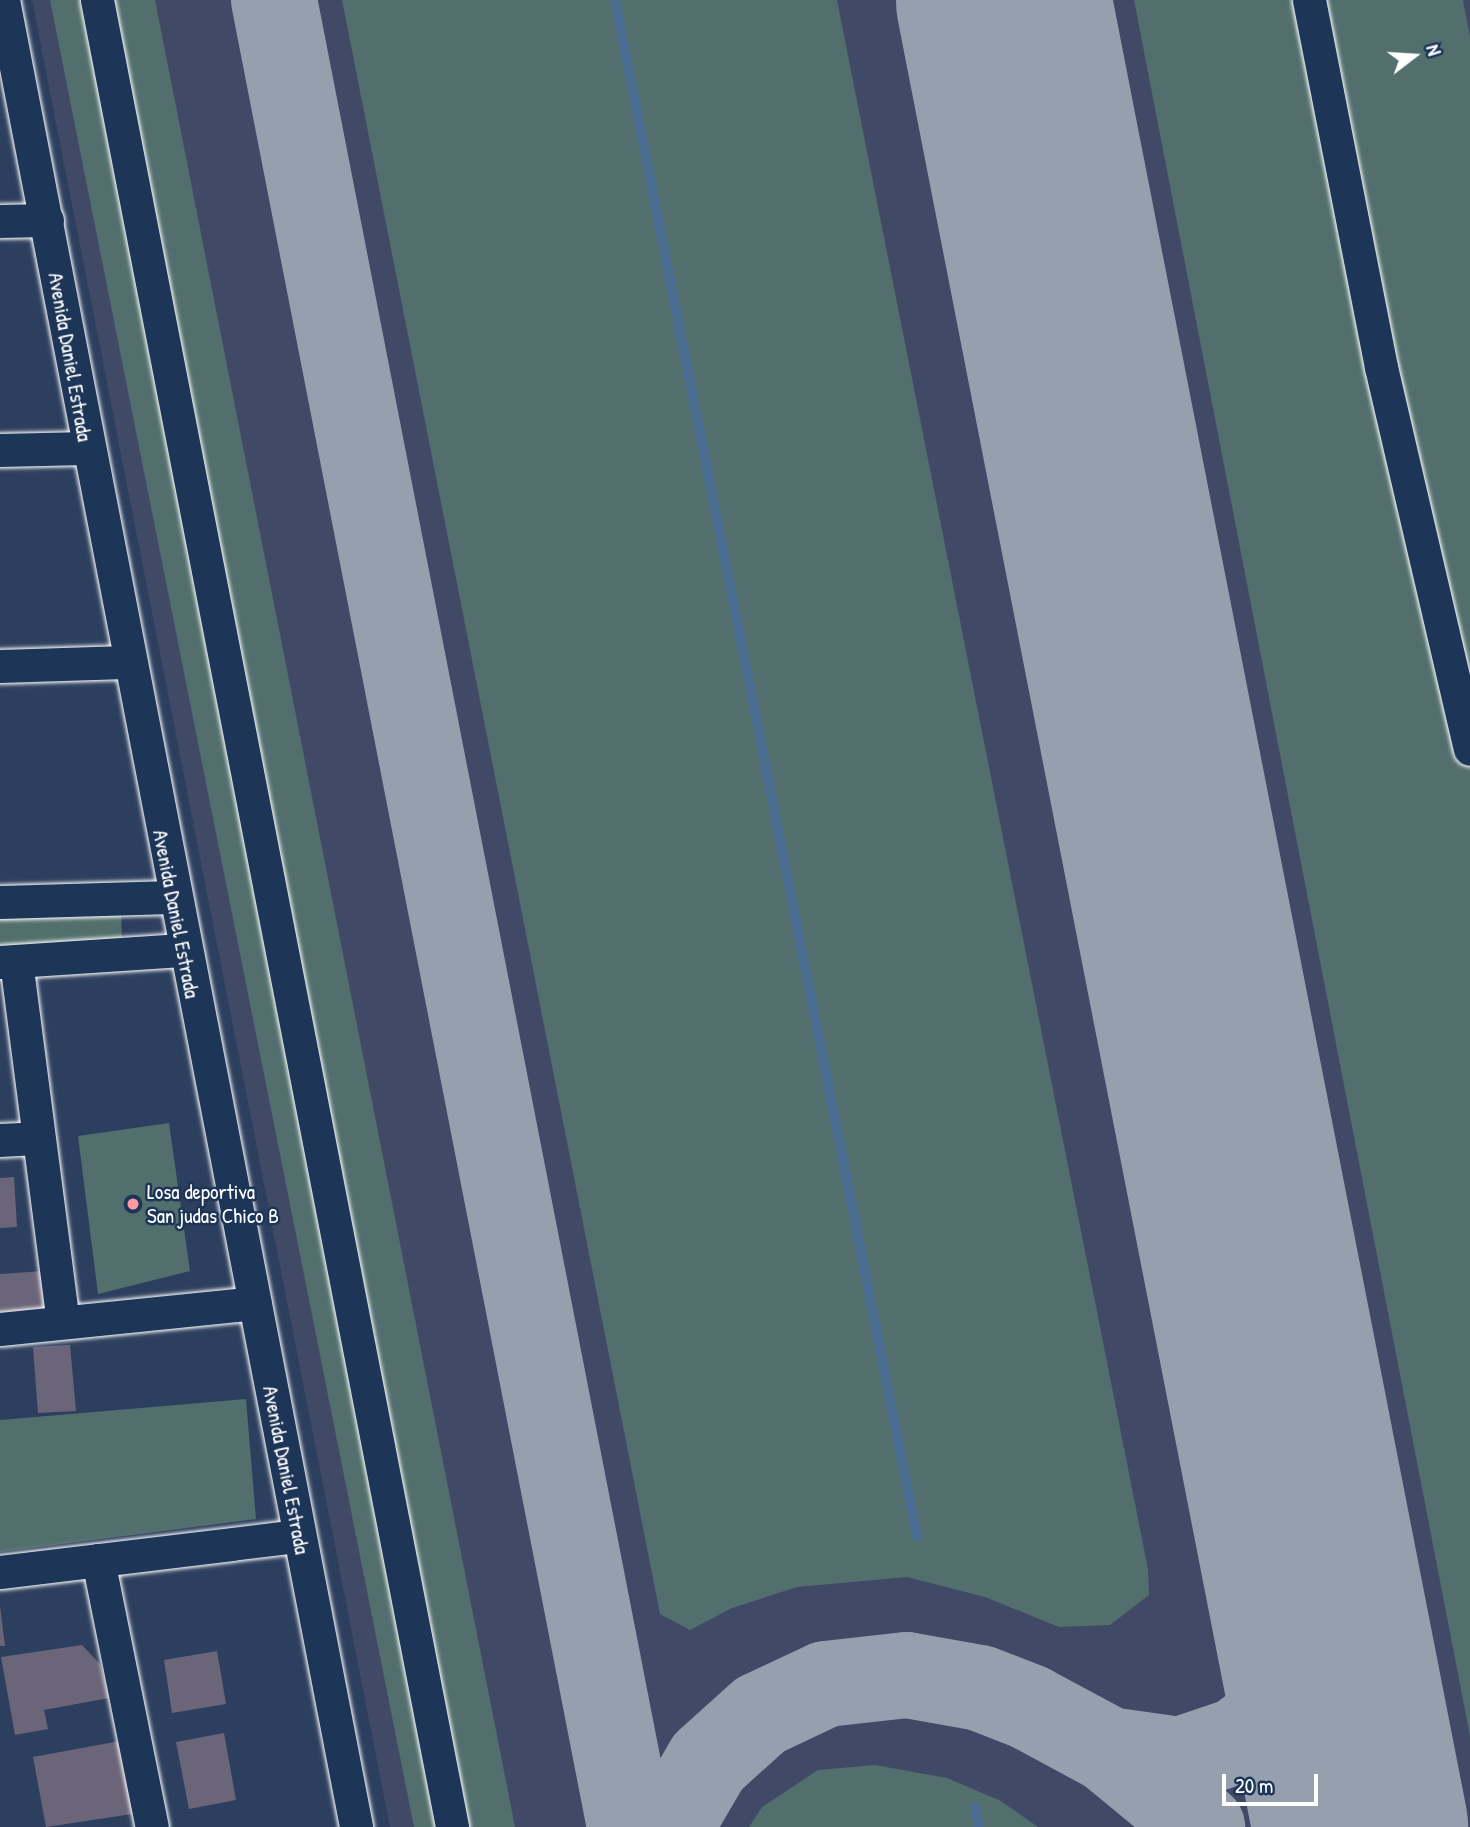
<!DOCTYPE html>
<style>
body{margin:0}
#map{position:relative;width:1470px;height:1827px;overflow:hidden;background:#2d3f5e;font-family:"Patrick Hand",sans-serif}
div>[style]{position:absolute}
.built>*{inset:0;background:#404a66}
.green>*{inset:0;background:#526e6d}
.stream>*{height:10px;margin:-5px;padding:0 5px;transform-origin:5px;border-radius:5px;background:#4b6c91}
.taxiway>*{height:86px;margin:-43px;padding:0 43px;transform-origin:43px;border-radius:43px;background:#969fae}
.runway>*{height:215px;margin:-107.5px;padding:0 107.5px;transform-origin:107.5px;border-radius:107.5px;background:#969fae}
.building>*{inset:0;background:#6b6579}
.roads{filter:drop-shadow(0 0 2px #fff) drop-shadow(0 0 2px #fff)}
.minor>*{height:33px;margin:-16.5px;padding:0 16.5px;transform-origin:16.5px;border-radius:16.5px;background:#1d3557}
.dots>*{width:19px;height:19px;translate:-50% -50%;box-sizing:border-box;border:4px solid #1d3557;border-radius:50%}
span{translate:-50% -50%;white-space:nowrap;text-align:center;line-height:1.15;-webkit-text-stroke:5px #1d3557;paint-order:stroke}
.street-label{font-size:21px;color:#fff}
.poi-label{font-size:21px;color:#fff}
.left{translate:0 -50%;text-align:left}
.north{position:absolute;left:1379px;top:21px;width:70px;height:70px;-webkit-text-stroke:5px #1d3557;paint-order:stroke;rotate:73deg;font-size:19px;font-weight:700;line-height:28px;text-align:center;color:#fff}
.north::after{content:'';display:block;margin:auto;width:24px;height:32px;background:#fff;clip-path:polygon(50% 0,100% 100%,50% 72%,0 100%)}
.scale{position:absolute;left:1222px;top:1774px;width:96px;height:32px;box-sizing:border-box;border:4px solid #fff;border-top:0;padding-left:9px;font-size:21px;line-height:24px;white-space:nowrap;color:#fff;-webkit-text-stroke:5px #1d3557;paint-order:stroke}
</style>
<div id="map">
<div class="built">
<i style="clip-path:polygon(32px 0,1470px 0,1470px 1827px,390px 1827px)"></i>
</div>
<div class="green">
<i style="clip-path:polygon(50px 0,155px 0,515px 1827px,414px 1827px)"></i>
<i style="clip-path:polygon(342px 0,837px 0,1148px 1569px,1149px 1595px,1110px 1625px,1059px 1627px,985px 1597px,907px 1577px,797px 1587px,732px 1608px,690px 1630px,660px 1614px)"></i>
<i style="clip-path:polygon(1134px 0,1463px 0,1470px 37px,1470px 1736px)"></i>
<i style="clip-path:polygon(121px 909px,122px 942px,0 949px,0 914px)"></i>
<i style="clip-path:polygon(169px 1123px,190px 1271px,98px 1294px,78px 1136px)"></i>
<i style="clip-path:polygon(246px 1399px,256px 1519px,0 1552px,0 1420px)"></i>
<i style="clip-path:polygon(875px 1765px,947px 1778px,1001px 1801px,1038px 1827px,749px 1827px,762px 1807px,818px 1770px)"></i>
</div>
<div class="stream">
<i style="left:615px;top:0;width:1565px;rotate:78.88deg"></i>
<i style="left:975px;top:1807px;width:20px;rotate:79deg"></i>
</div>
<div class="taxiway">
<i style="left:274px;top:0;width:1861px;rotate:78.97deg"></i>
<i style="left:1109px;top:1750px;width:72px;rotate:8deg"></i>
<i style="left:1180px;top:1760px;width:62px;rotate:-18.7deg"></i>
<i style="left:1239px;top:1740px;width:33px;rotate:-38deg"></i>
<i style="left:1265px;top:1720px;width:65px;rotate:-55.6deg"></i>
<i style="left:1302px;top:1666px;width:103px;rotate:-86.7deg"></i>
<i style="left:670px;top:1827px;width:75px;rotate:-59.7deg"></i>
<i style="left:708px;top:1762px;width:70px;rotate:-42.1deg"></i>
<i style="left:760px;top:1715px;width:73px;rotate:-25.2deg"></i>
<i style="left:826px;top:1684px;width:81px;rotate:-6.3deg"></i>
<i style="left:907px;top:1675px;width:74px;rotate:10.1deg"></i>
<i style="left:980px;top:1688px;width:53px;rotate:21.2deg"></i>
<i style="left:1029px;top:1707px;width:91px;rotate:28.3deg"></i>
<i style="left:1109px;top:1750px;width:121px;rotate:39.6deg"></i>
</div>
<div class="runway">
<i style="left:1003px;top:0;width:1862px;rotate:78.94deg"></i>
</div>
<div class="building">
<i style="clip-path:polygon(14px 1177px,17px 1227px,0 1228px,0 1178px)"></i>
<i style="clip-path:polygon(43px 1271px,48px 1321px,0 1324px,0 1274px)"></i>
<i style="clip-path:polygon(70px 1345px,76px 1411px,38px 1413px,33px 1347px)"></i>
<i style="clip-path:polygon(0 1606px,5px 1646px,0 1646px)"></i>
<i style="clip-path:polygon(82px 1645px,100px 1664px,109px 1698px,44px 1710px,48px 1729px,15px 1735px,1px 1657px)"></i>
<i style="clip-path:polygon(217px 1651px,226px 1704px,172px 1713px,164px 1660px)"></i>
<i style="clip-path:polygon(224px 1733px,236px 1800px,189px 1809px,176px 1742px)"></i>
<i style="clip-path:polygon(125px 1740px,139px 1813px,46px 1827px,33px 1757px)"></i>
</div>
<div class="roads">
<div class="minor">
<i style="left:3px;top:0;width:1861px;rotate:79.06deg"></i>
<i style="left:97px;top:0;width:1861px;rotate:79deg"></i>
<i style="left:1309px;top:0;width:374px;rotate:78.9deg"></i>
<i style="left:1381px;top:367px;width:392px;rotate:76.9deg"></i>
<i style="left:0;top:221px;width:47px;rotate:-1.2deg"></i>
<i style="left:0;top:450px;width:86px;rotate:-1.3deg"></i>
<i style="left:0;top:666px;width:126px;rotate:-1.8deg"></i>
<i style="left:0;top:902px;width:172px;rotate:-1.7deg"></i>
<i style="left:16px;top:961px;width:364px;rotate:82.6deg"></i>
<i style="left:0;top:962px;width:182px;rotate:-3.8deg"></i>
<i style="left:0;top:1140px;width:36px;rotate:-3deg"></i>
<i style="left:0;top:1329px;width:256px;rotate:-5.8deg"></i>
<i style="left:98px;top:1560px;width:272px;rotate:78.6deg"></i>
<i style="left:0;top:1572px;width:300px;rotate:-6.9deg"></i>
</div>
</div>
<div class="dots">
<i style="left:133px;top:1204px;background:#ff9aa2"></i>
</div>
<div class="street-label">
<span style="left:70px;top:357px;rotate:80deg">Avenida Daniel Estrada</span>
<span style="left:176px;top:914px;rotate:79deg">Avenida Daniel Estrada</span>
<span style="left:286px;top:1470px;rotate:79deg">Avenida Daniel Estrada</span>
</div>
<div class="poi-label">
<span class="left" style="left:147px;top:1204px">Losa deportiva<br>San judas Chico B</span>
</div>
<div class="north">N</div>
<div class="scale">20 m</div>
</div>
